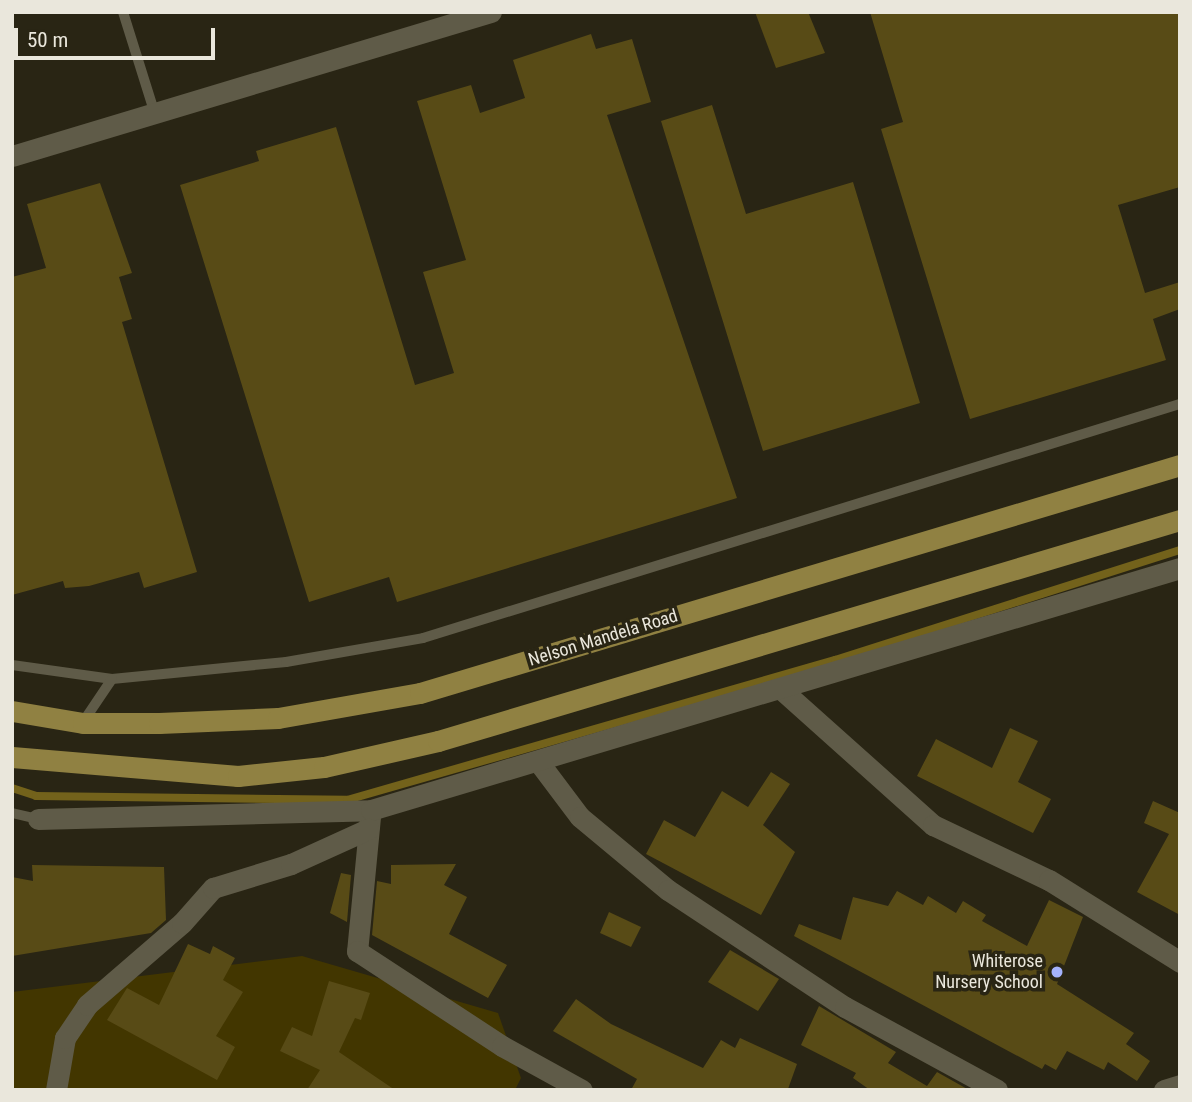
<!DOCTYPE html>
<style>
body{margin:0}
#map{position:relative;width:1192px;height:1102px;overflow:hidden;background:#292514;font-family:"Roboto Condensed",sans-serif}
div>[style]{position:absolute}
.green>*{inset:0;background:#423600}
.stream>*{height:8px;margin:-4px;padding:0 4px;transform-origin:4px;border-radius:4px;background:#73621b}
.building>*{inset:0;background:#584b16}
.service>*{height:10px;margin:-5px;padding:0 5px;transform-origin:5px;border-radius:5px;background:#5f5b48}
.minor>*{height:21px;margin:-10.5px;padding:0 10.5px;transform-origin:10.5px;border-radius:10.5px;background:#5f5b48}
.primary>*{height:21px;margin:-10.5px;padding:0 10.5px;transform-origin:10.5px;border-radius:10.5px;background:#908142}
.dots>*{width:19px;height:19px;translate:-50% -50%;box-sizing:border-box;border:4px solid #292514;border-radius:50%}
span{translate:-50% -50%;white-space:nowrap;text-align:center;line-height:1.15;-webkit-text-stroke:7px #292514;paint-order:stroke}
.street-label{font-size:18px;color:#eae7dc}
.poi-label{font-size:18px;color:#eae7dc}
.right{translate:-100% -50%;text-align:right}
.frame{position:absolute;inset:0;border:14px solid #eae7dc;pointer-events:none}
.scale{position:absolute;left:14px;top:28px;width:201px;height:32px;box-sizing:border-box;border:4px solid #eae7dc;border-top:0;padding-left:9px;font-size:21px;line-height:24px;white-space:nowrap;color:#eae7dc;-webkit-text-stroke:5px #292514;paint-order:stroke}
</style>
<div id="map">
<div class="green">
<i style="clip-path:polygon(302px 956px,498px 1013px,521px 1078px,515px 1090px,12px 1090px,12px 992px)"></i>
</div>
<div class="stream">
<i style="left:12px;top:788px;width:25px;rotate:18deg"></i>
<i style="left:36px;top:796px;width:311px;rotate:0.7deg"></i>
<i style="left:347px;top:800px;width:508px;rotate:-16.01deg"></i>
<i style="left:835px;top:660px;width:362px;rotate:-17.7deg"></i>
</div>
<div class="building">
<i style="clip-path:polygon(755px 12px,808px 12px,825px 53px,776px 68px)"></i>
<i style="clip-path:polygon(870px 12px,1180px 12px,1180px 187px,1118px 205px,1145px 293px,1180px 282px,1180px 309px,1153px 319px,1166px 360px,970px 419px,881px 129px,903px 122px)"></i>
<i style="clip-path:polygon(591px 34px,596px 49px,632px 39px,651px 102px,607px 115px,737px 498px,397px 602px,389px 577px,309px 602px,180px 185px,259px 161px,256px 151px,336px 127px,415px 385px,454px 373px,423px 272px,466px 260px,417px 101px,471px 85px,480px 113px,525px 98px,513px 60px)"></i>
<i style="clip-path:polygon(712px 105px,746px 214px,853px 182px,920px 403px,763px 451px,661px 121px)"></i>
<i style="clip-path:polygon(100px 183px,132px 273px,119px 277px,132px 319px,122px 322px,197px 572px,144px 588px,139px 572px,89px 586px,65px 588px,63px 581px,12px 595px,12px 277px,46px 268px,27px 204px)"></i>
<i style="clip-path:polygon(1010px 728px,1038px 741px,1018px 782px,1051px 799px,1033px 833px,917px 776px,936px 739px,992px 768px)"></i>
<i style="clip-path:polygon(771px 772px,790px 784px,763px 825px,795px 852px,761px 915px,646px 854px,664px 820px,695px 837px,722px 791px,748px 807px)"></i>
<i style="clip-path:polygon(1153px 801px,1180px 813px,1180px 915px,1137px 892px,1169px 834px,1144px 823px)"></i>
<i style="clip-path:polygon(456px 864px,444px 885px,467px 897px,449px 934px,507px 965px,488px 998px,372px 935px,377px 881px,391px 884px,391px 865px)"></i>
<i style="clip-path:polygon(32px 865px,164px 867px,166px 920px,151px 933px,12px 956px,12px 877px,33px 881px)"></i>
<i style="clip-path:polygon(341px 873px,351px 875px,347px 922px,330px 913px)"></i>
<i style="clip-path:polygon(897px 891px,923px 905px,928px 896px,956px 913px,963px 901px,986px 915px,982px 921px,1027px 946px,1049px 900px,1083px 917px,1057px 984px,1134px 1033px,1126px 1044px,1150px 1061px,1137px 1081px,1108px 1062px,1104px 1070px,1067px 1051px,1056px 1070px,1045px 1064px,1042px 1069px,794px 936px,799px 924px,841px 940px,853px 897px,888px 906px)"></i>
<i style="clip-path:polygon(609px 912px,641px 927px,631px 947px,600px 933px)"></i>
<i style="clip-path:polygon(188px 944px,210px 954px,213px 946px,235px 958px,223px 980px,243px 992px,216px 1036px,235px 1047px,217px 1080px,107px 1020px,127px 988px,159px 1005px)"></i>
<i style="clip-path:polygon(730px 950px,779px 979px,758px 1011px,708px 982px)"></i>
<i style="clip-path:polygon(329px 981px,370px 993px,361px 1020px,355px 1018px,339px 1052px,395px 1090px,307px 1090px,320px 1070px,280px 1051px,292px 1027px,312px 1036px)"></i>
<i style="clip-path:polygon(576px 999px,611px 1024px,703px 1068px,721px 1040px,735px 1048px,740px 1038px,797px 1064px,788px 1089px,631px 1090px,637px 1079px,553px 1031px)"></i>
<i style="clip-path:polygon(819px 1006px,896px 1052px,888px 1063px,927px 1086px,937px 1072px,969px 1090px,870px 1090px,853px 1078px,856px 1073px,801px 1045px)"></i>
</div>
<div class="service">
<i style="left:123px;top:12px;width:107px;rotate:72.6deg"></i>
<i style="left:12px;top:665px;width:101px;rotate:8deg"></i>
<i style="left:112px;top:679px;width:175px;rotate:-5.6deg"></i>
<i style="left:286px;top:662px;width:139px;rotate:-9.9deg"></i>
<i style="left:423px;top:638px;width:792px;rotate:-17.18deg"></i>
<i style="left:83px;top:722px;width:52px;rotate:-56deg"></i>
<i style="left:12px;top:813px;width:27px;rotate:13deg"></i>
</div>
<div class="minor">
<i style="left:12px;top:156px;width:500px;rotate:-16.73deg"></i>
<i style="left:782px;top:690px;width:203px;rotate:41.8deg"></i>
<i style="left:933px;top:825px;width:128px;rotate:25.4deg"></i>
<i style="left:1049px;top:880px;width:155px;rotate:32deg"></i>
<i style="left:540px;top:764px;width:66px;rotate:53deg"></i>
<i style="left:580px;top:817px;width:114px;rotate:39.7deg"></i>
<i style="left:668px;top:890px;width:212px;rotate:33.5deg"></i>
<i style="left:845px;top:1007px;width:173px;rotate:28.6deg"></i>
<i style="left:370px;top:817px;width:135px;rotate:95.5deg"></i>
<i style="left:357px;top:951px;width:173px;rotate:33.2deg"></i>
<i style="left:502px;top:1046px;width:91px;rotate:28.8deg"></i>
<i style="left:38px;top:819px;width:333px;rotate:-1.5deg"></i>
<i style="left:371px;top:810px;width:844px;rotate:-16.65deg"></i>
<i style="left:56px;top:1090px;width:53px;rotate:-80.2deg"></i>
<i style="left:65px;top:1038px;width:40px;rotate:-56deg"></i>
<i style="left:87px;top:1005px;width:125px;rotate:-40.8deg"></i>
<i style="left:182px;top:923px;width:47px;rotate:-48.5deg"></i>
<i style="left:213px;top:888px;width:82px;rotate:-17.1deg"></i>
<i style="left:291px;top:864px;width:85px;rotate:-24.4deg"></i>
<i style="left:1164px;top:1090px;width:17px;rotate:-17deg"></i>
</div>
<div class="primary">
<i style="left:12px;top:711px;width:72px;rotate:9.6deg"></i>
<i style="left:83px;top:723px;width:76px"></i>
<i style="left:159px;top:723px;width:119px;rotate:-2.4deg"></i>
<i style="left:278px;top:718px;width:144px;rotate:-10deg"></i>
<i style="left:420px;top:693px;width:793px;rotate:-16.7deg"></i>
<i style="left:12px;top:757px;width:227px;rotate:4.8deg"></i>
<i style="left:238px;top:776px;width:86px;rotate:-6deg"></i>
<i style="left:324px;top:767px;width:117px;rotate:-12.8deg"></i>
<i style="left:438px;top:741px;width:774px;rotate:-16.59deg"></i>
</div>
<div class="dots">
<i style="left:1057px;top:972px;background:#a4b2fc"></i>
</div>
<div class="street-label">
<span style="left:603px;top:638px;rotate:-17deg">Nelson Mandela Road</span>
</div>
<div class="poi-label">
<span class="right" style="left:1043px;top:972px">Whiterose<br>Nursery School</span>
</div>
<div class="frame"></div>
<div class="scale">50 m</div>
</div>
